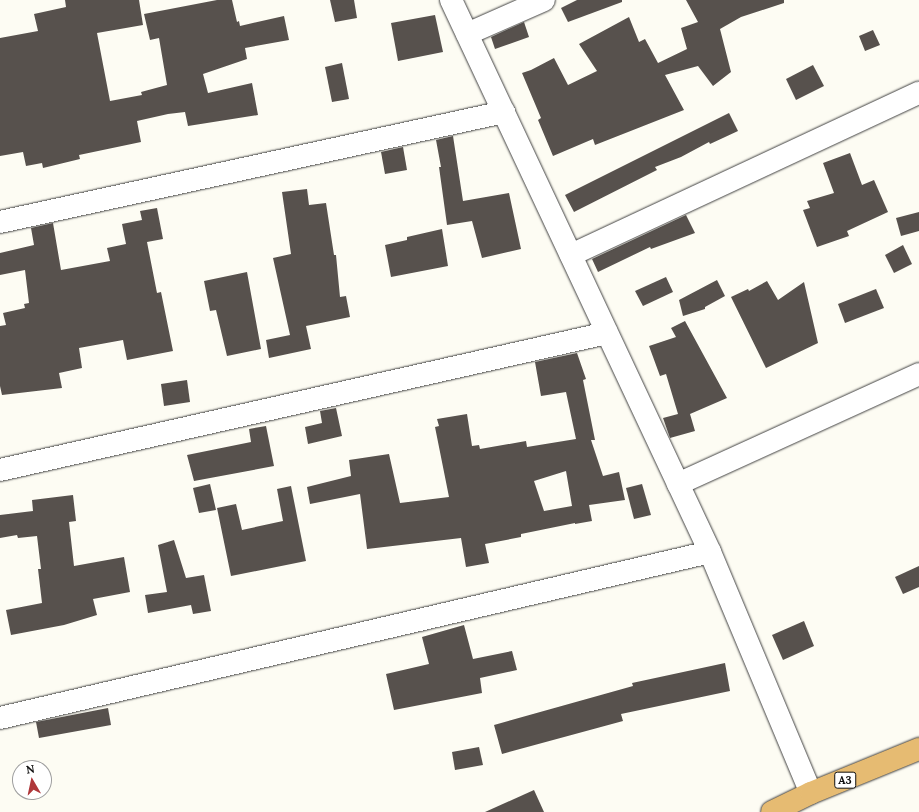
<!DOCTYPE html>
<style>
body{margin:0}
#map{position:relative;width:919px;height:812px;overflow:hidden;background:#fdfcf3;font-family:Lora,serif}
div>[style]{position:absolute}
.building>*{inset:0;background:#57514d}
.roads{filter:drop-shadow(0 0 1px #424242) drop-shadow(0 0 1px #424242)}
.minor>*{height:22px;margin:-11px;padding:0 11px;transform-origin:11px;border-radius:11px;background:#fff}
.trunk>*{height:22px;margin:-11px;padding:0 11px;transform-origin:11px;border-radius:11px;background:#e6bb72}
span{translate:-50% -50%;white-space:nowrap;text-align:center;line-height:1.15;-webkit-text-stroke:4px #fff;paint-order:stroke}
.shield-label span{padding:1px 3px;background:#fff;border:1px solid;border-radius:3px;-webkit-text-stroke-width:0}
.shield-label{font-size:11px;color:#0f0f0f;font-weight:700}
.north{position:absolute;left:12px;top:760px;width:40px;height:40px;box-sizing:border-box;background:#fff;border:1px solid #9f9f9f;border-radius:50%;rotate:351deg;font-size:11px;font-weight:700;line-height:16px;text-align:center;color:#0f0f0f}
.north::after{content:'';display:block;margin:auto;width:14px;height:18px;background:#af373a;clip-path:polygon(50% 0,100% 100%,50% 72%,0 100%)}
</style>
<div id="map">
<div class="building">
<i style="clip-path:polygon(65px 0,139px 0,143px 25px,97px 33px,110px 101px,142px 95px,141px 92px,167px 85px,159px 38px,150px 40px,144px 14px,217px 0,232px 0,237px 22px,239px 21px,240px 26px,284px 16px,289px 40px,245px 48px,247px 59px,203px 74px,208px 93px,252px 83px,258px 115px,188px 126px,185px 112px,168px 114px,137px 121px,141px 142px,79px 155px,80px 159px,43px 168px,42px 163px,26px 166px,23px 152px,0 156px,0 38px,38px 31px,34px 14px,66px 7px)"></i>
<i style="clip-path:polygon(330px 0,354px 0,357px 18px,335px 22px)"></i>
<i style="clip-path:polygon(577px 0,622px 0,622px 2px,568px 22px,561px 8px)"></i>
<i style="clip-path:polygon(686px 0,784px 0,784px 3px,741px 17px,720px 29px,731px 72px,713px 86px,698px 66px,665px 75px,684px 110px,595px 145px,593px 139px,553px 156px,538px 120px,541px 118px,522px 73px,531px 70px,554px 58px,568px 85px,597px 71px,579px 44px,629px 17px,639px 42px,645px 39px,658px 63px,687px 49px,681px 28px,698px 22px)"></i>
<i style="clip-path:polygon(435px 15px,443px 52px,398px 61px,391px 23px)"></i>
<i style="clip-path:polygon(524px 22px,529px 37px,495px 49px,491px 37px)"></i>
<i style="clip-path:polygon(873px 30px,880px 45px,865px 51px,859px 36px)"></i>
<i style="clip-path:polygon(342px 63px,349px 99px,332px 102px,325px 67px)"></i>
<i style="clip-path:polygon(813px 65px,824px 86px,796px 100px,786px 79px)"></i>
<i style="clip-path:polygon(729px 113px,738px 131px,710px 144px,709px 142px,681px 157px,655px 167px,657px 170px,574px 212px,565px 195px)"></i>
<i style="clip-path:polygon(453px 136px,463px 201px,509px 193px,521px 249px,482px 258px,472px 221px,447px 225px,439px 167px,441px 167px,436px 140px)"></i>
<i style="clip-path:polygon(403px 147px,407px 170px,385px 174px,381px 152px)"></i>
<i style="clip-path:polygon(850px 153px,862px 185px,874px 180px,888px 212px,847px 231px,849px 236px,817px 247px,803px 210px,810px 208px,807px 201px,834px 193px,823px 163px)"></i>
<i style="clip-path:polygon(307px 189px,309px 205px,326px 203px,334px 255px,336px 255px,340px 297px,346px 296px,350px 317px,306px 326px,311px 349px,269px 358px,266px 340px,290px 335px,273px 258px,291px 254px,282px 192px)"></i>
<i style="clip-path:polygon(157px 208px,163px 239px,147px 242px,157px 293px,161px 292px,173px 351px,127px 360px,123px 340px,79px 348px,82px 368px,59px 373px,62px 388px,2px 395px,0 386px,0 326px,6px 325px,3px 313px,25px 308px,24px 304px,29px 303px,25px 270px,0 275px,0 253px,34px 245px,31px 228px,53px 223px,61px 270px,110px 261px,107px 248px,126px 244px,122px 224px,142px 220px,140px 211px)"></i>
<i style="clip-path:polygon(919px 212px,919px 231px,901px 236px,896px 218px)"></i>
<i style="clip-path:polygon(686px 215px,695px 233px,651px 249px,650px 247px,598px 272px,592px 259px)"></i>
<i style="clip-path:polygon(442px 229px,448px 266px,391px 277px,385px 245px,407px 240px,407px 237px)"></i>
<i style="clip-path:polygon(903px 245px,912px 264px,894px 273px,885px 255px)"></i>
<i style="clip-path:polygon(247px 272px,261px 349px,227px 356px,216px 310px,210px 311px,204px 281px)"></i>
<i style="clip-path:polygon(666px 277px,673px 292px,643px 306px,635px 291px)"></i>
<i style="clip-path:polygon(717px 280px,725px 296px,705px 307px,705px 309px,683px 316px,679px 300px)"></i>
<i style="clip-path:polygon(767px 281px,778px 300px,804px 282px,818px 343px,766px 368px,731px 297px,748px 289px,749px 291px)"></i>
<i style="clip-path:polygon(876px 289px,884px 308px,845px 323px,838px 304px)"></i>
<i style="clip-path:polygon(685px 321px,727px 398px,690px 414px,695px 431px,670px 438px,663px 418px,678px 414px,666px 374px,660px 376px,649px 346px,676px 337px,671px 328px)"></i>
<i style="clip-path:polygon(evenodd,577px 353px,586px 379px,583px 380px,595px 440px,591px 440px,603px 476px,619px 472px,625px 500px,589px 505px,592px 521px,575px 524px,575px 523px,521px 534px,521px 537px,485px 544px,489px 563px,466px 567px,461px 538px,367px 549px,360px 494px,310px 504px,307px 487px,351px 476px,349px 460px,389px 454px,400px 503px,449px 497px,435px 427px,439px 426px,437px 419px,467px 414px,472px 446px,479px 445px,480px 449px,526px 441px,527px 447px,576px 439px,566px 392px,541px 396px,535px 362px,577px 353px,566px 471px,572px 506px,544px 511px,534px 481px,566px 471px)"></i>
<i style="clip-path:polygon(187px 380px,190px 402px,164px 406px,161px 384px)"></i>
<i style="clip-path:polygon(336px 408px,342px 436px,308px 444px,305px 427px,322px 423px,320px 411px)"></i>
<i style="clip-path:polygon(266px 426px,274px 466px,194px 481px,187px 455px,251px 442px,249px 429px)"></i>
<i style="clip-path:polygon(210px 484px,216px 510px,199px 513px,193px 488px)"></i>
<i style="clip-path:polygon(642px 484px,651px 515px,634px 519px,626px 488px)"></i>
<i style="clip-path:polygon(291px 486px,306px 561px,231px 576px,217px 508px,236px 504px,242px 530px,283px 521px,277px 489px)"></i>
<i style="clip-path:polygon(73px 495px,76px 521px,69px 522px,74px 566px,124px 557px,130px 592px,93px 599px,97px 615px,64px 625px,11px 635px,6px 610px,42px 603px,38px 569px,41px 569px,37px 536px,18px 538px,17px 535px,0 538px,0 515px,33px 511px,32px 500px)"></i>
<i style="clip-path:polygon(174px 540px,186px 578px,204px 575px,211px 611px,193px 614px,191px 605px,148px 613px,145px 595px,167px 592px,158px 545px)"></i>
<i style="clip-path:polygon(919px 566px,919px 587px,903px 594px,895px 577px)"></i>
<i style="clip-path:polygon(804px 621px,814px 646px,783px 660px,772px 635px)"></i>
<i style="clip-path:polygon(464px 625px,473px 659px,512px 651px,517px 670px,480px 678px,482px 693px,394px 710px,386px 674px,429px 664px,422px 637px)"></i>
<i style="clip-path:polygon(725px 663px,730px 691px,621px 714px,623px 721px,502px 754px,494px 725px,633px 686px,632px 683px)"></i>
<i style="clip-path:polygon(108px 708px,111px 725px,39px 738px,36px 722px)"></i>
<i style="clip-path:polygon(479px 747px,483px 765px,455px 770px,452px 752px)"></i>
<i style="clip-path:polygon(534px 790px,544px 812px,485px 812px)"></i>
</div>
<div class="roads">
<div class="minor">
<i style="left:451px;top:0;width:610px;rotate:64.86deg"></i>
<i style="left:710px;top:552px;width:261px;rotate:67.3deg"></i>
<i style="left:467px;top:34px;width:84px;rotate:-23.8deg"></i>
<i style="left:0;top:222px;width:516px;rotate:-12.31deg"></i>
<i style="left:571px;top:255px;width:384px;rotate:-25deg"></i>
<i style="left:0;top:470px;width:622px;rotate:-12.72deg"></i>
<i style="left:678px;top:484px;width:265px;rotate:-24.5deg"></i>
<i style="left:0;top:718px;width:729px;rotate:-13.16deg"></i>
</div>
<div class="trunk">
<i style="left:772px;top:812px;width:43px;rotate:-26deg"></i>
<i style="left:811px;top:793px;width:117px;rotate:-22.2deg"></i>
</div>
</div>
<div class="shield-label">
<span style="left:845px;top:780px">A3</span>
</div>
<div class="north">N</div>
</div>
